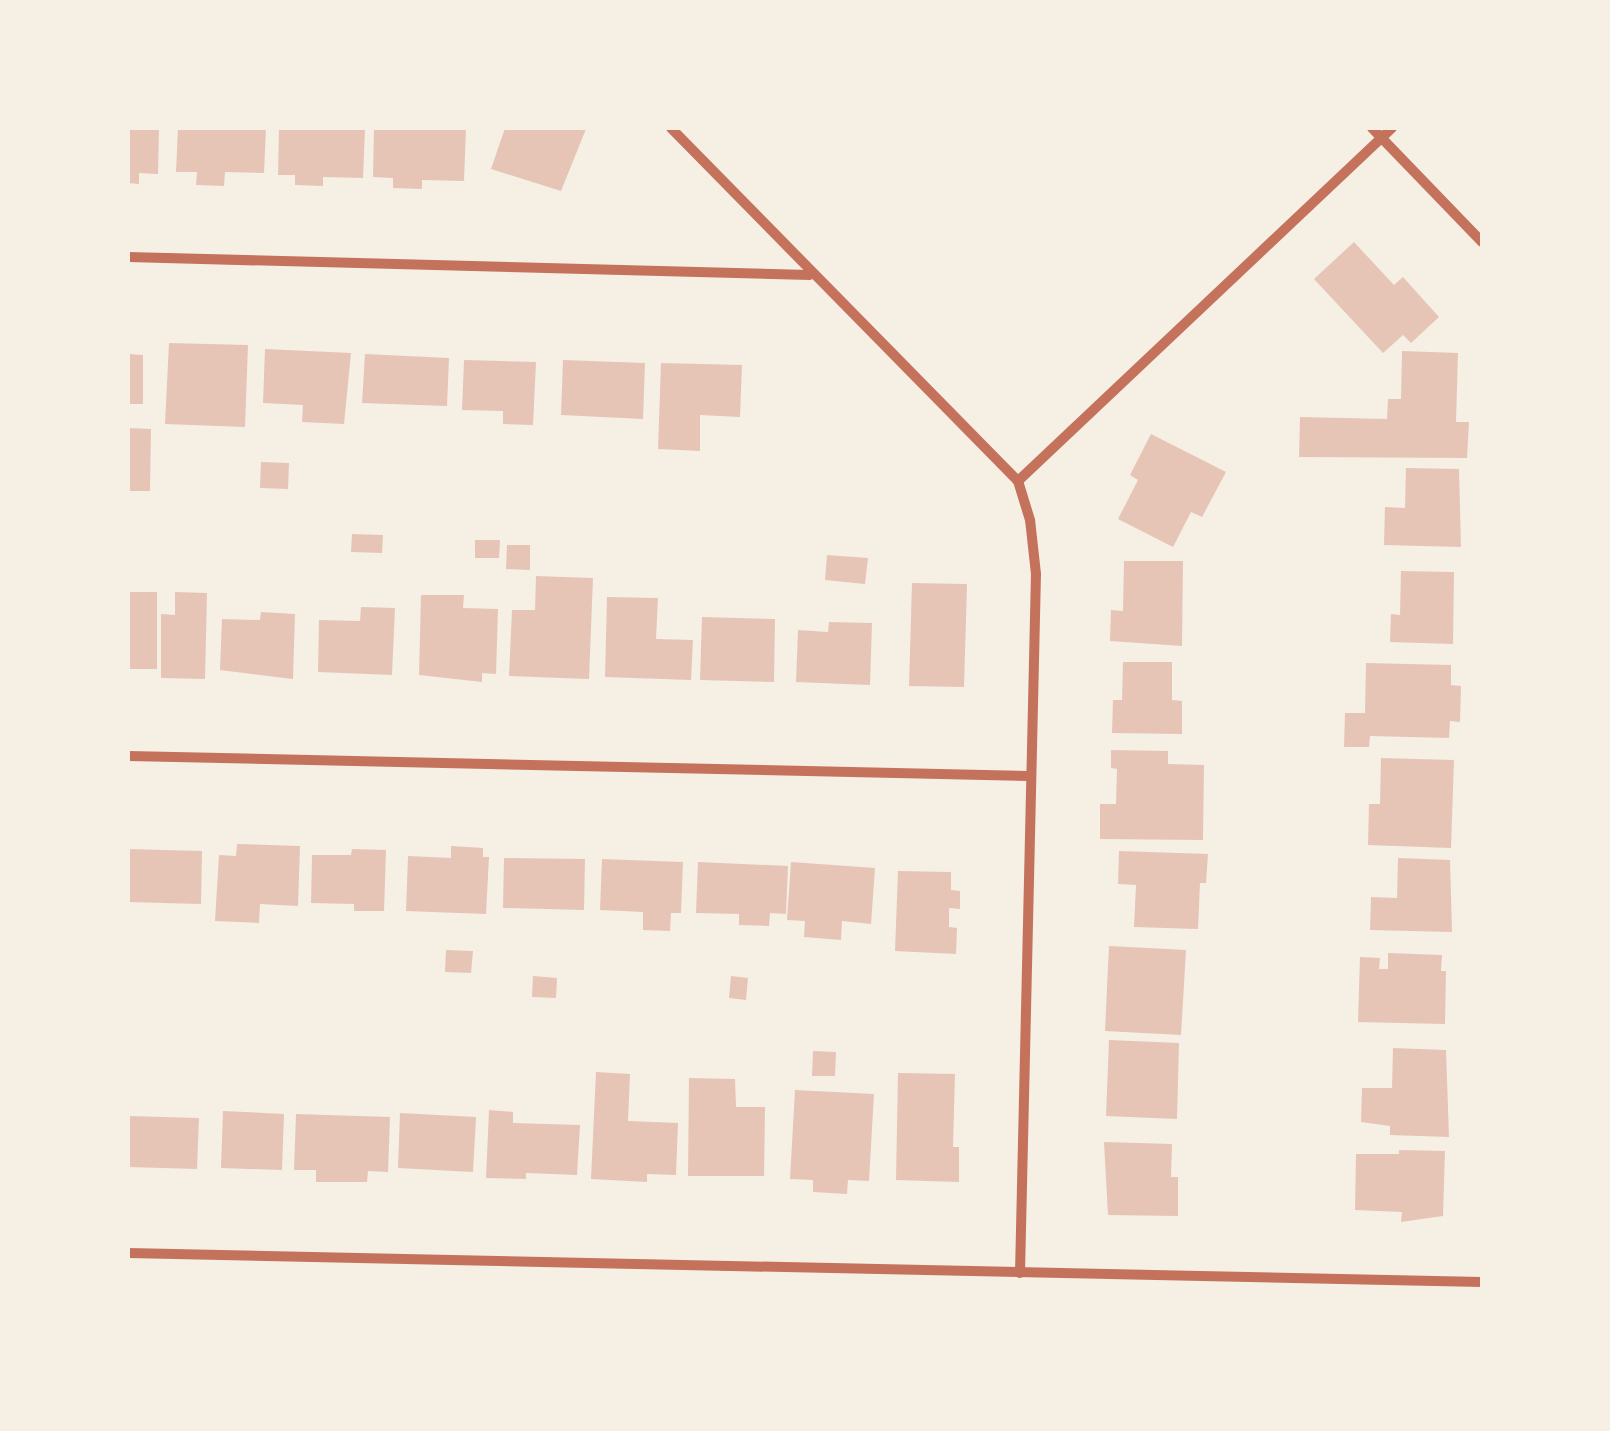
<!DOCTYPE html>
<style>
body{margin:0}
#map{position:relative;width:1610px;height:1431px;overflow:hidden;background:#f6efe4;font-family:"Fira Sans Condensed",sans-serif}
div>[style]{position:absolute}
.building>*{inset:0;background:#e6c5b7}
.minor>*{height:10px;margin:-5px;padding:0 5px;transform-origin:5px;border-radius:5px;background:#c5725c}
span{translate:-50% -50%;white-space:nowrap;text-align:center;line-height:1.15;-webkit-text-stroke:8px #f6efe4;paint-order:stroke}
.frame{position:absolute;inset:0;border:130px solid #f6efe4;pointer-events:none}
</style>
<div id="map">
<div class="building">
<i style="clip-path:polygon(128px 128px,159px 128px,158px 174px,139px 173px,139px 184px,128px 183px)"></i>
<i style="clip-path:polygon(178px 128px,266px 128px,264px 173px,225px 172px,224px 186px,196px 185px,197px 172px,176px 172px)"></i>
<i style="clip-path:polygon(279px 128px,365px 128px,363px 178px,323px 177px,323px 186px,295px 185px,295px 175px,278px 175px)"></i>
<i style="clip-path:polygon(374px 128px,466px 128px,464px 181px,422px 180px,422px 189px,393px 188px,393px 178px,373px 177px)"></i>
<i style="clip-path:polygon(505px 128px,586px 129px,561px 191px,491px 169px)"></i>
<i style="clip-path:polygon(1354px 242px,1394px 285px,1403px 277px,1439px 317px,1411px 343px,1403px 335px,1383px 353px,1314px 279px)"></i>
<i style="clip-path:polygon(169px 343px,248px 345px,245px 427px,165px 424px)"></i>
<i style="clip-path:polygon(265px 349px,351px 353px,344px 424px,302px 422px,303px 405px,263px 403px)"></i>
<i style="clip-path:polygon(1402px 351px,1458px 353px,1456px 422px,1469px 422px,1467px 458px,1299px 457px,1300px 417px,1387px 419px,1388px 399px,1401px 399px)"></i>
<i style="clip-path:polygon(128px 354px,143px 355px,143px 404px,128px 404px)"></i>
<i style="clip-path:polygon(365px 354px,449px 358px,447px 406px,362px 403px)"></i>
<i style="clip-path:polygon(464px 360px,536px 362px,533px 425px,503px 424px,503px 411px,462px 410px)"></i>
<i style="clip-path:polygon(563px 360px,645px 363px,643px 419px,561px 415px)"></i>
<i style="clip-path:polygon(661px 363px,742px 365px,740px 417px,700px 415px,700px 451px,658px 449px)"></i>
<i style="clip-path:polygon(128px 428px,151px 429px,150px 491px,128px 491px)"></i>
<i style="clip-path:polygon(1151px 434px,1226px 472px,1202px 517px,1191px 512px,1173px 547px,1118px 519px,1138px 480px,1130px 475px)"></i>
<i style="clip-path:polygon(261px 462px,289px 463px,288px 489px,260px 488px)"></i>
<i style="clip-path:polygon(1406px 468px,1459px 469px,1461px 547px,1384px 545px,1385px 507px,1405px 508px)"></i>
<i style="clip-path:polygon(352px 534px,383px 535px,382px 553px,351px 552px)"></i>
<i style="clip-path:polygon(475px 540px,500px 540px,499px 558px,475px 558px)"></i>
<i style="clip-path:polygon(507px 545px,530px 545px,530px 570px,506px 569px)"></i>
<i style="clip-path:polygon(827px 555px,868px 558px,865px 584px,825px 580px)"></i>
<i style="clip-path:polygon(1124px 561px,1183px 561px,1182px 646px,1110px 641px,1111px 610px,1123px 611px)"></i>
<i style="clip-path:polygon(1401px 571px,1454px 572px,1453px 644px,1390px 642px,1391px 614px,1400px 615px)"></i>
<i style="clip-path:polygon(536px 576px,593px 578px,589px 679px,509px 676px,512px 610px,535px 610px)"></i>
<i style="clip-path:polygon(912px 583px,967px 584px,964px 687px,909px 686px)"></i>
<i style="clip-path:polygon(128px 592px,157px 592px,157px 669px,128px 669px)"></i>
<i style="clip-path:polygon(175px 592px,207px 593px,205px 679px,161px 678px,161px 614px,175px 615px)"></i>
<i style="clip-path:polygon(421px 595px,464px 595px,463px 608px,498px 609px,496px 674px,482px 673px,482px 682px,419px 675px)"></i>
<i style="clip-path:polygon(607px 597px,658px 598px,656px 639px,693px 640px,691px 680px,605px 677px)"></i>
<i style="clip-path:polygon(361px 607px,395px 608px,392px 675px,318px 672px,319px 620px,360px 621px)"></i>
<i style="clip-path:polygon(261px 612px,295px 614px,293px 679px,220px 670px,222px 619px,260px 620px)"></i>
<i style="clip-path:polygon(702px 617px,775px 619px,774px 682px,700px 680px)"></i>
<i style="clip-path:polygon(829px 622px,872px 623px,870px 685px,796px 682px,798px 630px,828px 632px)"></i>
<i style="clip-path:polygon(1123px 662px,1172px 662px,1172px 700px,1182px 701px,1182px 734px,1112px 733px,1113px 700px,1122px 700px)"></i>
<i style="clip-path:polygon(1366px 663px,1451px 665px,1451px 685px,1461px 686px,1460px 722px,1450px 721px,1449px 738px,1370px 736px,1369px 747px,1344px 747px,1345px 713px,1365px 713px)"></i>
<i style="clip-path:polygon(1111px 750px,1168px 751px,1168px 764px,1204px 765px,1203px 840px,1100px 839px,1100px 804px,1116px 804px,1117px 769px,1111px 768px)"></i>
<i style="clip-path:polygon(1381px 758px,1454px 760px,1451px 848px,1368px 845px,1369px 804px,1380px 804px)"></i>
<i style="clip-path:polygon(237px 844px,300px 846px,298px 906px,260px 904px,259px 923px,215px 921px,219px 855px,236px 856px)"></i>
<i style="clip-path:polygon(451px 846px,483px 848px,483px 857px,489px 857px,486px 914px,406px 911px,408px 856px,451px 858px)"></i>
<i style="clip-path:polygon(128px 849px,202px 851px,201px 904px,128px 902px)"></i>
<i style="clip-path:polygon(352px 849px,386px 850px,384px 911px,354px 911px,354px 904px,311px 903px,312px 855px,351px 855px)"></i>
<i style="clip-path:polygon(1119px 851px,1208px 854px,1206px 883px,1200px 883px,1198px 929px,1134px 927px,1136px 885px,1118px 884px)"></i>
<i style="clip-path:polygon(504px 858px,585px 859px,584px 910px,503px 908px)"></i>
<i style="clip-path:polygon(1398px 858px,1450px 860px,1452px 932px,1370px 930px,1371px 897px,1397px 898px)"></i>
<i style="clip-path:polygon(602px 859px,683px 862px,681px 913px,671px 913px,670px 931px,643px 930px,643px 912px,600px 910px)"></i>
<i style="clip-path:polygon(698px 862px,788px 866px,786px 914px,770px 913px,769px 926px,739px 925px,739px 914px,696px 913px)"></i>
<i style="clip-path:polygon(791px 862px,875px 868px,871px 924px,842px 921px,841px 940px,804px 937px,805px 921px,787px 920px)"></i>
<i style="clip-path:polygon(898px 871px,951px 872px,951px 890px,960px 891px,960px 909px,949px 908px,949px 927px,957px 928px,956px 954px,895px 951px)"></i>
<i style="clip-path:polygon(1109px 946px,1186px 950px,1181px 1035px,1105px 1031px)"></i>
<i style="clip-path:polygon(446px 950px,473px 951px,471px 973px,445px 972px)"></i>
<i style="clip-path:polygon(1388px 953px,1442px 955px,1441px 971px,1446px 971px,1445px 1024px,1358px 1022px,1360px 957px,1380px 958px,1379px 969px,1388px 969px)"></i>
<i style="clip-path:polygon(533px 976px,557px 978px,556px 998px,532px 997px)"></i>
<i style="clip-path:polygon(731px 976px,748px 978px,746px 1000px,729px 998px)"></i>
<i style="clip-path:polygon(1109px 1040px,1179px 1043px,1177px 1119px,1106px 1116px)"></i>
<i style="clip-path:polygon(1393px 1048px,1446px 1050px,1449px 1137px,1390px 1135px,1390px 1126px,1361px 1122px,1362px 1088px,1392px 1088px)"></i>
<i style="clip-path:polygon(813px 1051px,836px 1052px,835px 1076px,812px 1076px)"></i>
<i style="clip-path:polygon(596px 1072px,630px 1074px,628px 1121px,678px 1123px,676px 1175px,647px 1174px,647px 1182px,591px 1179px)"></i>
<i style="clip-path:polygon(898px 1073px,955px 1074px,953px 1147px,959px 1147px,959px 1182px,896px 1180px)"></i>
<i style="clip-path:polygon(689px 1078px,735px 1079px,736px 1107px,765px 1107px,764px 1176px,688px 1176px)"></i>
<i style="clip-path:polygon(795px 1090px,874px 1094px,869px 1181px,848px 1180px,847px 1194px,813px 1192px,813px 1180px,790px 1179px)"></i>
<i style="clip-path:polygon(489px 1110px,513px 1112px,513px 1123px,580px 1125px,577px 1175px,526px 1173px,526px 1179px,486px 1178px)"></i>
<i style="clip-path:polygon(223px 1111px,284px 1114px,282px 1170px,221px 1168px)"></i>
<i style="clip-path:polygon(400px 1113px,476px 1117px,473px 1172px,398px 1168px)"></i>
<i style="clip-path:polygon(296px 1114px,390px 1117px,388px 1172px,368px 1171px,367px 1182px,316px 1182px,316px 1170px,294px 1170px)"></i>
<i style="clip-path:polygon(128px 1116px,199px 1118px,197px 1169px,128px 1167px)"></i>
<i style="clip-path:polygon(1104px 1142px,1172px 1144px,1171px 1177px,1178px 1177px,1178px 1216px,1108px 1215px)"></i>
<i style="clip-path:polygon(1399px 1150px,1445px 1151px,1443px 1216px,1401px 1222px,1402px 1212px,1355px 1210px,1356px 1154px,1399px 1154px)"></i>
</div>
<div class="minor">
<i style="left:671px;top:128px;width:495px;rotate:45.5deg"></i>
<i style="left:1372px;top:128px;width:158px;rotate:46deg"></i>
<i style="left:128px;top:257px;width:682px;rotate:1.51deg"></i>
<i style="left:128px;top:756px;width:901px;rotate:1.27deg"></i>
<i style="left:128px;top:1253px;width:1354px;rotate:1.23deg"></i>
<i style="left:1020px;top:1273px;width:699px;rotate:-88.69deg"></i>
<i style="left:1036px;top:574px;width:54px;rotate:-96.3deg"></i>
<i style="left:1030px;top:520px;width:41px;rotate:-107.1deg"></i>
<i style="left:1018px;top:481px;width:514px;rotate:-43.35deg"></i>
</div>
<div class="frame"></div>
</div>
